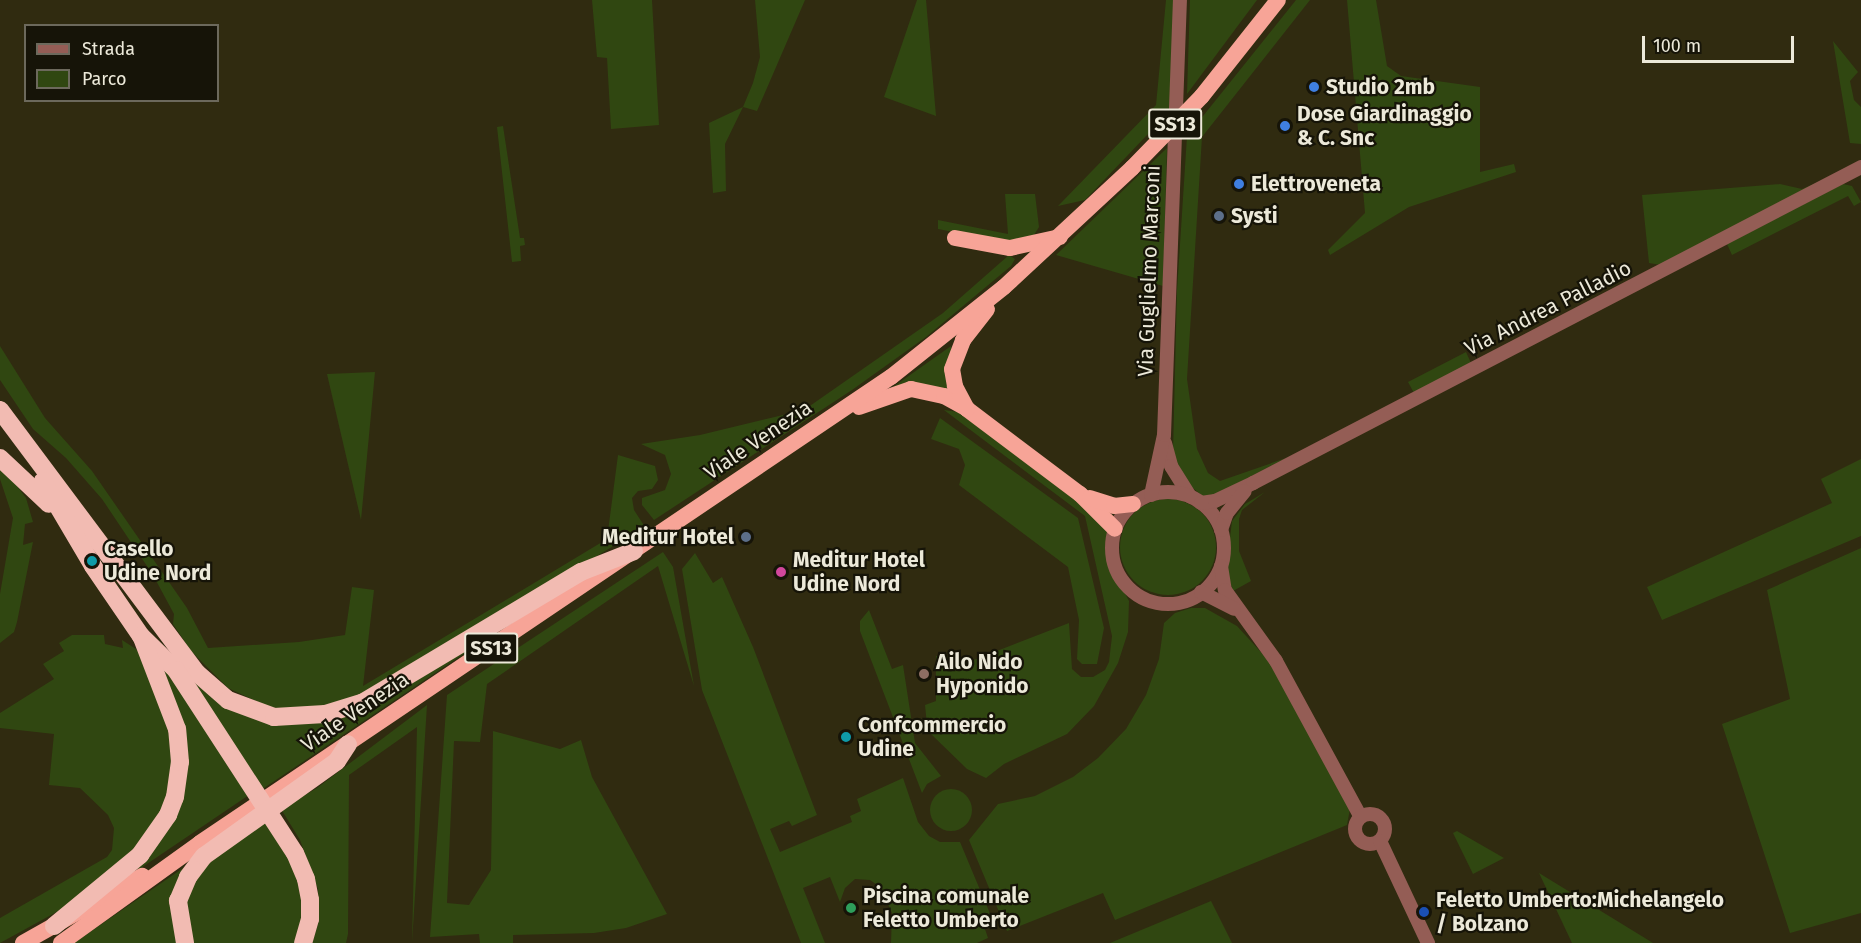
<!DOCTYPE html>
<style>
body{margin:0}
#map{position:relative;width:1861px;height:943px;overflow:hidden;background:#302b10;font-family:"Fira Sans",sans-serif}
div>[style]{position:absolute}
.green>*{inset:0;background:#304711}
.round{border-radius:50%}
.tertiary>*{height:14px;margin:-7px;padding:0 7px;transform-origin:7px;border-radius:7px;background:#945d55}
.tertiary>.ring{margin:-7px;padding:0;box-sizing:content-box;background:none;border:14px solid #945d55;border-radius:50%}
.trunk>*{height:16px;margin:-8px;padding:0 8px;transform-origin:8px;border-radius:8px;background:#f7a497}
.motorway>*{height:18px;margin:-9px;padding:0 9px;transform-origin:9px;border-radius:9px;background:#f2bbb2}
.dots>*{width:16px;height:16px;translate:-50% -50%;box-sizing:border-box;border:3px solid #161408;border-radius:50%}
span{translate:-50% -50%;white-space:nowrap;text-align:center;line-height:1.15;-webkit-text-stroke:4.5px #161408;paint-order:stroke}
.shield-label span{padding:2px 4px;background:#161408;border:2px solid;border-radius:4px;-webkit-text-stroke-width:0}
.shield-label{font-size:20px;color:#ece9d9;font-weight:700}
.poi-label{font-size:21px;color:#ece9d9;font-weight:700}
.left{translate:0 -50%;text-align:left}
.right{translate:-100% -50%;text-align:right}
.street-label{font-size:21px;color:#ece9d9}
.legend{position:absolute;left:24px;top:24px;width:195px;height:78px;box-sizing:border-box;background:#161408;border:2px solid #6c695c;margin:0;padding:8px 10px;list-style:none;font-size:18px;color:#ece9d9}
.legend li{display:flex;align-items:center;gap:12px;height:30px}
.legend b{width:30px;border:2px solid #6c695c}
.scale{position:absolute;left:1642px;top:36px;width:152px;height:27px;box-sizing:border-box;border:3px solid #ece9d9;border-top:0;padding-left:8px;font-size:18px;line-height:21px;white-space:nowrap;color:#ece9d9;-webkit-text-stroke:4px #161408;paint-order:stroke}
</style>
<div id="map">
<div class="green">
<i style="clip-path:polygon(592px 0,652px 0,659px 125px,611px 129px,607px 58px,597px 57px)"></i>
<i style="clip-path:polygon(755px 0,805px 0,757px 111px,743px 107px,725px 144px,726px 191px,713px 193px,709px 123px,743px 107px,753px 83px,760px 57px)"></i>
<i style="clip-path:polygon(917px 0,926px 0,936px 116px,884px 97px)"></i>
<i style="clip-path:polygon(1166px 0,1176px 0,1170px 111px,1085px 200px,1058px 206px,1156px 105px)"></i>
<i style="clip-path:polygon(1190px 0,1257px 0,1187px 94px)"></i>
<i style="clip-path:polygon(1296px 0,1310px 0,1202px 137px,1187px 379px,1197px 449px,1208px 473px,1220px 481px,1286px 458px,1219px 493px,1204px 497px,1189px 485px,1177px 467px,1173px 451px,1177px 291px,1187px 136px)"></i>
<i style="clip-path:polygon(1347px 0,1376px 0,1387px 66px,1401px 76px,1480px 87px,1480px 172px,1514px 164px,1516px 172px,1409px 207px,1330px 255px,1328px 250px,1365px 213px)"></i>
<i style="clip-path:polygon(1833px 41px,1858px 72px,1850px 81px,1854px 100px,1861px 107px,1861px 144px,1850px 143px)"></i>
<i style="clip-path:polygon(503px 126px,520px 238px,524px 238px,525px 245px,520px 246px,521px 261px,512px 262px,497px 127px)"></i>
<i style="clip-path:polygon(1167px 148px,1163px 286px,1056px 255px)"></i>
<i style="clip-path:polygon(1837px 174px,1661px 265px,1649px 263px,1642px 195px,1780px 184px,1802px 189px)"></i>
<i style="clip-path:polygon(1843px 184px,1852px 186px,1861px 202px,1854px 206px,1848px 196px,1732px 255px,1727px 244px)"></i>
<i style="clip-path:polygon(1005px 194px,1035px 194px,1039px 227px,1034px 235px,1007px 242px,938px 229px,938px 220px,1008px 234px)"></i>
<i style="clip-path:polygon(1009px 255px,1015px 259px,1011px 266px,926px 337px,852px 390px,654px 520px,642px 505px,642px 498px,665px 490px,671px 474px,665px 455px,641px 444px,700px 435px,804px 410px,943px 313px)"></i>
<i style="clip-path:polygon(0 346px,45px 418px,92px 471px,187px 608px,208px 648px,299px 642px,345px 635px,352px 587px,374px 590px,363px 686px,607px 539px,618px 455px,655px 466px,658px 480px,652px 489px,638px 491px,632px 498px,634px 510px,645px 527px,368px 694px,301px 711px,269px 707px,228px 688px,191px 651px,173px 624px,174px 614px,153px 575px,102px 499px,66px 458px,33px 429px,0 380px)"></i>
<i style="clip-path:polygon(951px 346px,951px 389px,893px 387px)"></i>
<i style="clip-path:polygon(1466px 352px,1471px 363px,1414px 393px,1408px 382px)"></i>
<i style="clip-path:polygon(375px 372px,361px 520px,327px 374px)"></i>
<i style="clip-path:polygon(944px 410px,966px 413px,1079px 498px,1107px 532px,1110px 565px,1129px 601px,1128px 632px,1118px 663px,1094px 706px,1067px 734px,1004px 764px,986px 778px,967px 769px,931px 734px,927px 725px,925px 705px,936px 701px,936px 656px,946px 655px,961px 665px,1069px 623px,1072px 669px,1081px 677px,1093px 677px,1105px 670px,1109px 662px,1112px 636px,1085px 516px)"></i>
<i style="clip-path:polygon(940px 418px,1078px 518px,1104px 628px,1097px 664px,1082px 664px,1077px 659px,1079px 620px,1068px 567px,959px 485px,965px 465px,959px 449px,931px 439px)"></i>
<i style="clip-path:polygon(1861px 459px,1861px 536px,1662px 620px,1647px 587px,1832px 503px,1821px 479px)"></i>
<i style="clip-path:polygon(0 463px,26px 498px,33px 522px,25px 524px,23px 545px,33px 542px,17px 622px,14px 632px,0 643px,0 594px,13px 518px,0 479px)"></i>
<i style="clip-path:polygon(1265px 492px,1242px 510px,1239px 519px,1239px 551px,1251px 581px,1233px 591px,1226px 570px,1232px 521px,1245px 504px)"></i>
<i class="round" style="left:1120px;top:499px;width:96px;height:96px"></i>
<i style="clip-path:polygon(1861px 548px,1861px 913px,1790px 933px,1722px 724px,1790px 699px,1767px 590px)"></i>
<i style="clip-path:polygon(663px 552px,673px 567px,694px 686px,658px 566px,487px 684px,480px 742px,454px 741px,447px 903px,469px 905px,491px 870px,493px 731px,560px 749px,581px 740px,592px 777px,667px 914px,626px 928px,594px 933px,513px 935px,513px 943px,480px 943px,479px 934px,430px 937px,447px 695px)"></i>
<i style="clip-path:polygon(695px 553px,713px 583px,722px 577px,753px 647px,817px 815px,792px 826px,789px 821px,770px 829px,780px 852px,852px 822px,850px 816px,861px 811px,857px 799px,903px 778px,918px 822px,929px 836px,940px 842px,960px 842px,991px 916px,982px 920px,988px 938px,977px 943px,891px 943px,892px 913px,880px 887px,870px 880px,855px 879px,845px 888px,840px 902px,830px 877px,803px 888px,825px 943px,801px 943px,702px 690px,682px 569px)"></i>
<i style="clip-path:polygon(1191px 608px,1205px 608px,1237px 626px,1269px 661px,1350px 809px,1347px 825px,1115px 920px,1103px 893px,1007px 931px,969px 840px,998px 804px,1035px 796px,1073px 777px,1098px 758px,1126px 729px,1146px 695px,1159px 659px,1164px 623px,1175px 613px)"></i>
<i style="clip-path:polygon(869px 610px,892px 669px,903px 665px,915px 743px,941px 776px,927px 784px,922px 793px,860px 631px,860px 621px)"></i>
<i style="clip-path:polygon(72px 635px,104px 635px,105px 644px,123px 648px,122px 640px,136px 649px,148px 666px,171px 719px,174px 786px,144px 846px,73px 903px,0 943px,0 918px,107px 857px,112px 850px,114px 828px,108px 815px,80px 788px,49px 785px,54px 734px,0 728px,0 713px,54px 679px,43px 664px,64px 651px,59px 643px)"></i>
<i style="clip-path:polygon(464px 646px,468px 651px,261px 790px,190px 680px,304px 723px)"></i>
<i style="clip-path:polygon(159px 655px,249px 795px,138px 870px,136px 867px,181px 798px)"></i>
<i style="clip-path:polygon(427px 705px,412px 943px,417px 727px,349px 775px,348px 934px,346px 943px,312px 943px,319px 921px,318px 889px,300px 840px,281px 809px,317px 788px)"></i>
<i class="round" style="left:930px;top:789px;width:42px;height:42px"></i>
<i style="clip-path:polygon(264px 819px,287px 854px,304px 898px,303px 923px,295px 943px,193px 943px,187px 933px,187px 892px,196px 873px)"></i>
<i style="clip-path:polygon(1457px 831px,1504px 858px,1473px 874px,1453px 833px)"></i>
<i style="clip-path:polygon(189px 864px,183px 943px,74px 943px)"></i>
<i style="clip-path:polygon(1539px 873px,1653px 943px,1572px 943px)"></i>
<i style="clip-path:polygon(1211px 901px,1232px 943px,1110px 943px)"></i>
</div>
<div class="tertiary">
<i style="left:1165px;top:443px;width:24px;rotate:75deg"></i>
<i style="left:1171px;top:466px;width:36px;rotate:58deg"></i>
<i class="ring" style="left:1112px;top:492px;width:98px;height:98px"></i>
<i style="left:1151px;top:495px;width:61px;rotate:-77.8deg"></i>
<i style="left:1164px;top:435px;width:435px;rotate:-87.9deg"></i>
<i style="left:1201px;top:503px;width:14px;rotate:-8deg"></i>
<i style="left:1215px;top:501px;width:42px;rotate:-25.3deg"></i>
<i style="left:1253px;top:483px;width:685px;rotate:-27.46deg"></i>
<i style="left:1221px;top:530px;width:18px;rotate:-71deg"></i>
<i style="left:1227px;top:513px;width:28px;rotate:-51deg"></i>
<i style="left:1221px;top:566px;width:24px;rotate:81deg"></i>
<i style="left:1225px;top:590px;width:87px;rotate:54.3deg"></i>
<i style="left:1276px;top:661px;width:176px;rotate:61.5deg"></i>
<i style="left:1201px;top:592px;width:37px;rotate:27deg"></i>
<i class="ring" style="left:1355px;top:814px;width:16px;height:16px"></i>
<i style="left:1380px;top:841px;width:113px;rotate:64.8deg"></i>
</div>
<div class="trunk">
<i style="left:955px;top:238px;width:56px;rotate:10.3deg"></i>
<i style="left:1010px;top:248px;width:51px;rotate:-12.4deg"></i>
<i style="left:859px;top:407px;width:55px;rotate:-19.1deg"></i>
<i style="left:911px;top:389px;width:34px;rotate:12deg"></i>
<i style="left:944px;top:396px;width:26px;rotate:29deg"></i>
<i style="left:967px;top:409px;width:141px;rotate:37deg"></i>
<i style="left:1080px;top:494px;width:49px;rotate:45deg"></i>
<i style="left:967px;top:409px;width:26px;rotate:-118deg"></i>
<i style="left:955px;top:386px;width:17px;rotate:-100deg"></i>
<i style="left:952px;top:369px;width:31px;rotate:-69deg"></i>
<i style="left:963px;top:340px;width:39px;rotate:-52deg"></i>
<i style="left:1090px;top:498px;width:25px;rotate:18deg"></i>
<i style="left:1114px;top:506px;width:19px;rotate:-6deg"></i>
<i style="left:23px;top:943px;width:137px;rotate:-29.4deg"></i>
<i style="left:61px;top:943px;width:171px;rotate:-35.7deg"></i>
<i style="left:200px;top:843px;width:833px;rotate:-34deg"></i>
<i style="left:891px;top:377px;width:144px;rotate:-38.5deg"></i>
<i style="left:1004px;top:287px;width:175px;rotate:-42.9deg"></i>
<i style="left:1132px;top:168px;width:100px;rotate:-45.8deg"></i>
<i style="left:1202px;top:96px;width:122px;rotate:-51.6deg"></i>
</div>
<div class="motorway">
<i style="left:0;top:410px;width:329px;rotate:53.2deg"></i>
<i style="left:197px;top:673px;width:41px;rotate:41.1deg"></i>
<i style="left:228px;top:700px;width:49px;rotate:20.3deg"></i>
<i style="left:274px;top:717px;width:51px;rotate:-3.4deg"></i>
<i style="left:325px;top:714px;width:39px;rotate:-17deg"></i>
<i style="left:362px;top:703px;width:255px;rotate:-30.9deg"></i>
<i style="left:581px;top:572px;width:57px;rotate:-21.6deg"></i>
<i style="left:0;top:458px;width:67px;rotate:43.2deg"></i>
<i style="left:43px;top:481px;width:99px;rotate:59.5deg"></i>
<i style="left:93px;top:566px;width:85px;rotate:55.6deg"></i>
<i style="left:141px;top:636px;width:49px;rotate:44.2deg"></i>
<i style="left:176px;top:670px;width:218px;rotate:57deg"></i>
<i style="left:295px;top:853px;width:28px;rotate:67deg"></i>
<i style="left:306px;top:879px;width:21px;rotate:79deg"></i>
<i style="left:310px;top:900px;width:19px;rotate:90deg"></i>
<i style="left:310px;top:919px;width:25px;rotate:106deg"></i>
<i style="left:54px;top:926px;width:112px;rotate:-39.5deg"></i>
<i style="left:140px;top:855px;width:49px;rotate:-55deg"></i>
<i style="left:168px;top:815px;width:19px;rotate:-69deg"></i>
<i style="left:175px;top:797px;width:35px;rotate:-82deg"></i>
<i style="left:180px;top:762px;width:33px;rotate:-95deg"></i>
<i style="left:177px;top:729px;width:97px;rotate:-111deg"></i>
<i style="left:185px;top:943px;width:43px;rotate:-99.5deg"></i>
<i style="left:178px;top:901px;width:26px;rotate:-67deg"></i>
<i style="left:188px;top:877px;width:26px;rotate:-53deg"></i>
<i style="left:204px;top:856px;width:163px;rotate:-35.5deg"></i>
<i style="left:337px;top:761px;width:20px;rotate:-57deg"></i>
</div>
<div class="dots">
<i style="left:1314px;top:87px;background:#3f7fe0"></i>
<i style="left:1285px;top:126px;background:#3f7fe0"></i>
<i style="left:1239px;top:184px;background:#3f7fe0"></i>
<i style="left:1219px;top:216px;background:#5c6f8a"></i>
<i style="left:746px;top:537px;background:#5c6f8a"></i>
<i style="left:92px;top:561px;background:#0f9aa8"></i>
<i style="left:781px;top:572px;background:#d1479c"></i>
<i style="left:924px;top:674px;background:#8d6e63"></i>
<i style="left:846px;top:737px;background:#0f9aa8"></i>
<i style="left:851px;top:908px;background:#2e9e5b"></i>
<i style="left:1424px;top:912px;background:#1a4fb4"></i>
</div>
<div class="shield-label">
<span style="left:1175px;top:124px">SS13</span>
<span style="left:491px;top:648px">SS13</span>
</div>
<div class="poi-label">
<span class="left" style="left:1326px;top:87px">Studio 2mb</span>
<span class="left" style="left:1297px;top:126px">Dose Giardinaggio<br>&amp; C. Snc</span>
<span class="left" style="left:1251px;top:184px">Elettroveneta</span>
<span class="left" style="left:1231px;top:216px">Systi</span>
<span class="right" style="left:734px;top:537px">Meditur Hotel</span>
<span class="left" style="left:104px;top:561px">Casello<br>Udine Nord</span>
<span class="left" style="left:793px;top:572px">Meditur Hotel<br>Udine Nord</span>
<span class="left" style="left:936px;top:674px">Ailo Nido<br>Hyponido</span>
<span class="left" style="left:858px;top:737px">Confcommercio<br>Udine</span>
<span class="left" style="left:863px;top:908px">Piscina comunale<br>Feletto Umberto</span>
<span class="left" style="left:1436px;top:912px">Feletto Umberto:Michelangelo<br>/ Bolzano</span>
</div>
<div class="street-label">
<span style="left:1149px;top:271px;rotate:-88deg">Via Guglielmo Marconi</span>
<span style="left:1548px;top:308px;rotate:-27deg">Via Andrea Palladio</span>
<span style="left:758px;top:440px;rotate:-34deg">Viale Venezia</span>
<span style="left:355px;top:712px;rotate:-34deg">Viale Venezia</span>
</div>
<ul class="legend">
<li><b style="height:8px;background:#945d55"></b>Strada</li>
<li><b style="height:16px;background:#304711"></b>Parco</li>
</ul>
<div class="scale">100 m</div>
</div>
